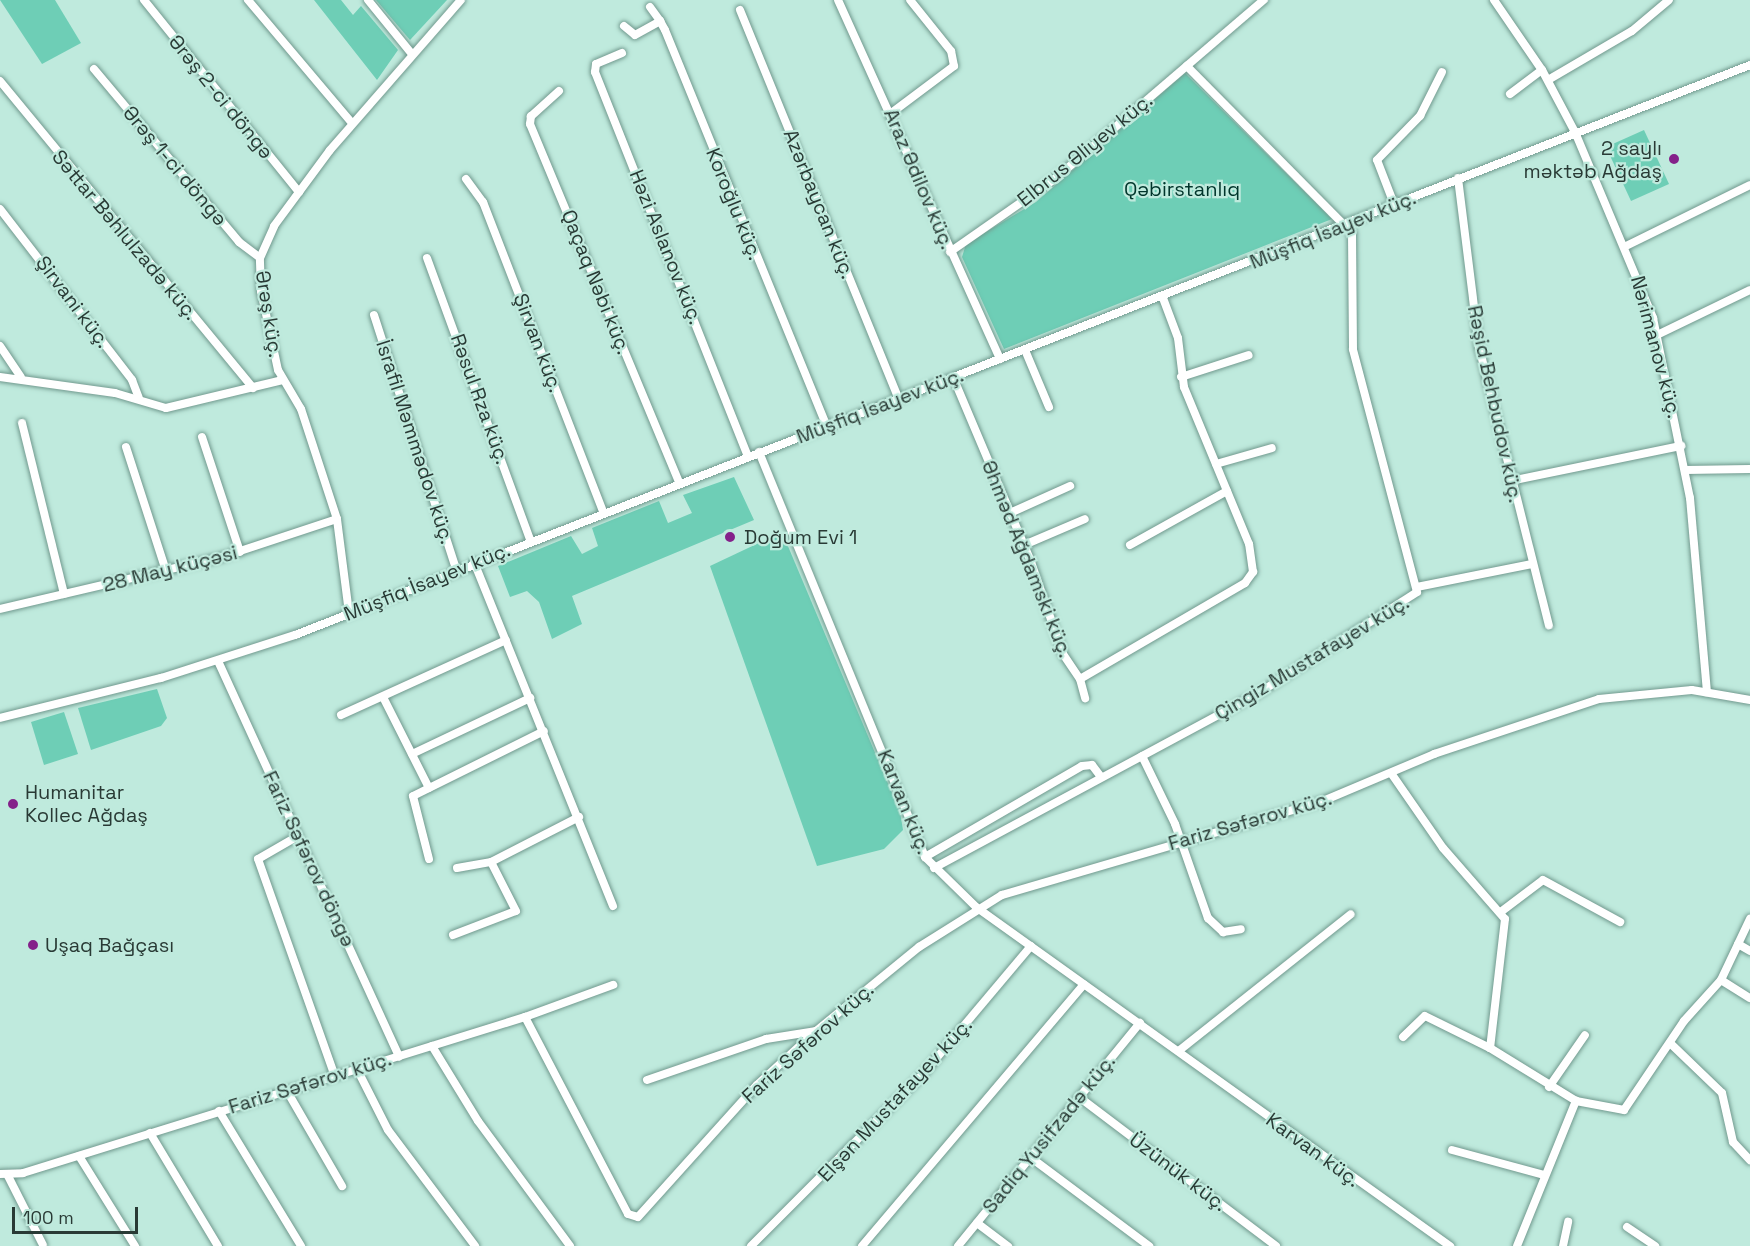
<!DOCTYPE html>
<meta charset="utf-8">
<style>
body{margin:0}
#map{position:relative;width:1750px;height:1246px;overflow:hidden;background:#bfeadd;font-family:"Space Grotesk",sans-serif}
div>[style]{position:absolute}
.green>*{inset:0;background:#6eceb6}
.roads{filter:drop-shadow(0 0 2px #71998e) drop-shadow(0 0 2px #71998e)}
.minor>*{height:8px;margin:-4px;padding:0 4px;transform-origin:4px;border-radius:4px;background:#fff}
.dots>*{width:16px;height:16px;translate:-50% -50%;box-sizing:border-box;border:3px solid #bfeadd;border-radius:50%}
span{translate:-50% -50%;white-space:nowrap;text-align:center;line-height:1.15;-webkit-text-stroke:4.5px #bfeadd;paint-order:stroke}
.street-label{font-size:20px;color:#293a35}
.poi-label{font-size:20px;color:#293a35}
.right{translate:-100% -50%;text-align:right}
.left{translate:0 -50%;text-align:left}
.park-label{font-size:20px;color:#00352b}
.scale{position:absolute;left:12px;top:1207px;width:126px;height:27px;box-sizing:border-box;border:3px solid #293a35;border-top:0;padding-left:8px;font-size:18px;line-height:21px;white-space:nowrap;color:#293a35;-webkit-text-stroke:4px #bfeadd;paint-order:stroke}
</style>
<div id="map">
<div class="green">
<i style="clip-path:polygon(0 0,55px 0,81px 43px,42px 64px)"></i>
<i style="clip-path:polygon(314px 0,341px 0,353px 15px,361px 6px,398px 50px,377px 80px)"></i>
<i style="clip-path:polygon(376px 0,447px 0,410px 40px)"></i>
<i style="clip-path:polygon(1185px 73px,1332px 219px,1004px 349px,962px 257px,966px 244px,1036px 202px)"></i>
<i style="clip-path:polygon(1644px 130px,1669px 184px,1631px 201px,1606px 147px)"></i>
<i style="clip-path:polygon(734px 477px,754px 520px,572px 596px,582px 624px,552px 639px,539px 602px,527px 591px,510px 597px,498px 566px,571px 536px,582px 554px,598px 546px,592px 528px,659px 501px,668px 523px,692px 513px,683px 495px)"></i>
<i style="clip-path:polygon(782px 532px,900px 812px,903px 830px,884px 849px,817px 866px,710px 566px)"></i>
<i style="clip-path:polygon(157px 689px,167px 718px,161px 726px,91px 750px,78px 708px)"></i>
<i style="clip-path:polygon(64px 712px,78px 754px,44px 765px,31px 722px)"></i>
</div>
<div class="roads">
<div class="minor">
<i style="left:144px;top:0;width:247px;rotate:51.1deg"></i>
<i style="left:248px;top:0;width:161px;rotate:49.8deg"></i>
<i style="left:368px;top:0;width:68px;rotate:50.9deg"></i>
<i style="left:838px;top:0;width:394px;rotate:65.7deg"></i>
<i style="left:1494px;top:0;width:85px;rotate:55.6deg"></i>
<i style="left:1542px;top:70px;width:70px;rotate:62deg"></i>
<i style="left:1575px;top:132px;width:202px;rotate:67.2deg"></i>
<i style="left:1653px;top:318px;width:184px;rotate:78.4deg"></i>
<i style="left:1690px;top:498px;width:195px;rotate:85deg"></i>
<i style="left:650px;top:7px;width:17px;rotate:54deg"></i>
<i style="left:740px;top:10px;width:419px;rotate:67.8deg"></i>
<i style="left:624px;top:26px;width:14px;rotate:39deg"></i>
<i style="left:635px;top:35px;width:29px;rotate:-29deg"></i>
<i style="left:660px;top:21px;width:10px;rotate:61deg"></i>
<i style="left:665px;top:30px;width:428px;rotate:67.8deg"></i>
<i style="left:622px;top:53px;width:28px;rotate:157deg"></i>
<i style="left:596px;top:64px;width:8px;rotate:97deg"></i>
<i style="left:595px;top:72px;width:414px;rotate:68.3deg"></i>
<i style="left:94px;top:69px;width:226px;rotate:50deg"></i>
<i style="left:239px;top:242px;width:26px;rotate:37deg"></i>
<i style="left:1548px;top:80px;width:97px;rotate:-30.3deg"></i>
<i style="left:1632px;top:31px;width:48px;rotate:-40deg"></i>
<i style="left:0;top:81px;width:398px;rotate:50.5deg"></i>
<i style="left:559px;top:91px;width:38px;rotate:138deg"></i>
<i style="left:531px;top:116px;width:8px;rotate:97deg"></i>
<i style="left:530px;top:124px;width:388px;rotate:67.4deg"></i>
<i style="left:1510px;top:94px;width:40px;rotate:-37deg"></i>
<i style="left:890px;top:114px;width:80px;rotate:-36.9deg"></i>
<i style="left:954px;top:66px;width:15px;rotate:-101deg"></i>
<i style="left:951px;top:51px;width:65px;rotate:-128.8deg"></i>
<i style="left:1458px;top:178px;width:170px;rotate:82.9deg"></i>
<i style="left:1479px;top:347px;width:287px;rotate:75.9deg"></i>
<i style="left:466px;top:179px;width:29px;rotate:54deg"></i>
<i style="left:483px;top:202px;width:331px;rotate:68.8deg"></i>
<i style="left:1394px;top:204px;width:47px;rotate:-111.1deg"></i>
<i style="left:1377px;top:160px;width:62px;rotate:-45.7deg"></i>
<i style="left:1420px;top:116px;width:49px;rotate:-63.4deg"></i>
<i style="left:0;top:209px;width:216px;rotate:52.3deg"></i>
<i style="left:132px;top:380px;width:19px;rotate:69deg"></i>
<i style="left:1626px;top:246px;width:138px;rotate:-26.2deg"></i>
<i style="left:950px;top:252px;width:129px;rotate:-34.9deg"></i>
<i style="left:1056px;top:178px;width:274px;rotate:-40.6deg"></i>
<i style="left:427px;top:258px;width:300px;rotate:69.9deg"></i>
<i style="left:374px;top:315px;width:267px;rotate:72.1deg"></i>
<i style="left:1657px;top:335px;width:103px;rotate:-25.8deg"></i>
<i style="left:0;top:346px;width:37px;rotate:56deg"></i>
<i style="left:1025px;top:350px;width:62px;rotate:67.2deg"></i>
<i style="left:0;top:377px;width:116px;rotate:7.9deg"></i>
<i style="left:115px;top:393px;width:53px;rotate:16.4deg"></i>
<i style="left:166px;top:408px;width:120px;rotate:-13.5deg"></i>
<i style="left:953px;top:377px;width:201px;rotate:67.1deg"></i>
<i style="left:1031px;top:562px;width:97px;rotate:70.8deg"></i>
<i style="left:1063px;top:654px;width:30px;rotate:56deg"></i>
<i style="left:1080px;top:679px;width:191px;rotate:-30.2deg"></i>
<i style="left:1245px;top:583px;width:14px;rotate:-54deg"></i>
<i style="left:1253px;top:572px;width:28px;rotate:-98deg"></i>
<i style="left:1249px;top:544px;width:170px;rotate:-112.5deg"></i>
<i style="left:1184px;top:387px;width:49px;rotate:-97deg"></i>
<i style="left:1178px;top:338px;width:43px;rotate:-110.6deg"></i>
<i style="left:1181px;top:377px;width:71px;rotate:-17.9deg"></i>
<i style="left:22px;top:423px;width:176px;rotate:76.2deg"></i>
<i style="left:202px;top:437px;width:121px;rotate:71.7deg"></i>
<i style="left:126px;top:447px;width:130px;rotate:72.1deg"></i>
<i style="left:759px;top:452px;width:438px;rotate:67.7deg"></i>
<i style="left:925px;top:857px;width:71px;rotate:44.4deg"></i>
<i style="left:976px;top:907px;width:583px;rotate:35.57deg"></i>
<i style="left:1216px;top:464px;width:58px;rotate:-15.9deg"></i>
<i style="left:1685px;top:470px;width:65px;rotate:-0.9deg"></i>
<i style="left:1510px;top:481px;width:175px;rotate:-11.6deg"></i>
<i style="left:1010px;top:513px;width:66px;rotate:-24.2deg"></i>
<i style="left:1024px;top:545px;width:66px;rotate:-23.1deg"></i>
<i style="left:1130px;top:545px;width:111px;rotate:-29.1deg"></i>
<i style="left:474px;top:562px;width:371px;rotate:68deg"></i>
<i style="left:1417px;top:587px;width:117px;rotate:-11.3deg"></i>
<i style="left:0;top:609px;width:228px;rotate:-13.2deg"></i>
<i style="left:222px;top:557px;width:121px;rotate:-18.3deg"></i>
<i style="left:349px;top:613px;width:95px;rotate:-97.3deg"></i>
<i style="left:337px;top:519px;width:116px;rotate:-108.1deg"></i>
<i style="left:301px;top:409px;width:45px;rotate:-120.5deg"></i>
<i style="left:278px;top:370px;width:81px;rotate:-102.1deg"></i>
<i style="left:261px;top:291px;width:33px;rotate:-92deg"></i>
<i style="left:260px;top:258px;width:35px;rotate:-66deg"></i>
<i style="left:274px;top:226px;width:94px;rotate:-53.6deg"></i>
<i style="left:330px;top:150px;width:199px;rotate:-48.9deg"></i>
<i style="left:218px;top:661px;width:435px;rotate:65.4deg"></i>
<i style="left:1080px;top:679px;width:20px;rotate:75deg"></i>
<i style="left:383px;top:697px;width:102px;rotate:63.2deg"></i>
<i style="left:341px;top:715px;width:181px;rotate:-24.4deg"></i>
<i style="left:0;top:718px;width:166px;rotate:-14deg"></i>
<i style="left:161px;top:678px;width:141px;rotate:-17.8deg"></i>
<i style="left:295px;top:635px;width:1563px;rotate:-21.39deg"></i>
<i style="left:412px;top:754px;width:131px;rotate:-25.4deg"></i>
<i style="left:1142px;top:756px;width:76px;rotate:64.1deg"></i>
<i style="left:1175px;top:824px;width:100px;rotate:70.7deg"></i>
<i style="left:1208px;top:918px;width:21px;rotate:43deg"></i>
<i style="left:1223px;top:932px;width:18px;rotate:-9deg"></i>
<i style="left:1391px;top:773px;width:91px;rotate:55.3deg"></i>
<i style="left:1443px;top:848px;width:94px;rotate:48.9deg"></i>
<i style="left:1505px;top:919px;width:130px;rotate:96.6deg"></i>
<i style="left:1490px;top:1048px;width:101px;rotate:31.6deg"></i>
<i style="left:298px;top:836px;width:46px;rotate:150.1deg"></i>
<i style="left:258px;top:859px;width:230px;rotate:70.5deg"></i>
<i style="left:925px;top:857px;width:181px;rotate:-30.1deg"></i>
<i style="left:1082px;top:766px;width:10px;rotate:-6deg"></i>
<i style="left:1092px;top:765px;width:15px;rotate:53deg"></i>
<i style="left:429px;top:859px;width:65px;rotate:-104.3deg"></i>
<i style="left:413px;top:796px;width:146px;rotate:-26.4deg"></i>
<i style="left:457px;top:868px;width:35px;rotate:-10deg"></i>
<i style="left:934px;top:868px;width:363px;rotate:-28.3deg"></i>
<i style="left:1254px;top:696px;width:193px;rotate:-32.5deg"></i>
<i style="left:1417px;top:592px;width:251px;rotate:-104.8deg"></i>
<i style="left:1353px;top:349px;width:116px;rotate:-90.5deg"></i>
<i style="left:1352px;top:233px;width:235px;rotate:-134.7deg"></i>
<i style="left:1502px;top:911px;width:51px;rotate:-37.1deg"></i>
<i style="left:1543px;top:880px;width:88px;rotate:28.6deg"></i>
<i style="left:453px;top:935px;width:67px;rotate:-20.9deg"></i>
<i style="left:516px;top:911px;width:55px;rotate:-117deg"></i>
<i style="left:491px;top:862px;width:99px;rotate:-27.1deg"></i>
<i style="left:1738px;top:944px;width:14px;rotate:30deg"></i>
<i style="left:1721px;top:980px;width:34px;rotate:32deg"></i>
<i style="left:525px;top:1017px;width:94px;rotate:-20deg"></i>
<i style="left:1403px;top:1037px;width:30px;rotate:-44deg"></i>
<i style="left:1425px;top:1016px;width:72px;rotate:26.2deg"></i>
<i style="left:1670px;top:1043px;width:72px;rotate:43.9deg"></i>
<i style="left:1722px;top:1093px;width:50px;rotate:77.3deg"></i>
<i style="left:1733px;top:1142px;width:25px;rotate:47deg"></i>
<i style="left:432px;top:1046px;width:88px;rotate:58.5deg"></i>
<i style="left:478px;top:1121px;width:155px;rotate:53.6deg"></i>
<i style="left:1180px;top:1050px;width:218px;rotate:-38.5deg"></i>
<i style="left:357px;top:1069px;width:68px;rotate:63.1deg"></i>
<i style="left:388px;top:1130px;width:145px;rotate:53.1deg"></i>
<i style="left:647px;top:1080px;width:126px;rotate:-19deg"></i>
<i style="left:766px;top:1039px;width:51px;rotate:-9.1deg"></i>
<i style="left:1549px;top:1087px;width:63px;rotate:-55.3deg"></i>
<i style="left:287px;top:1091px;width:110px;rotate:59.9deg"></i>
<i style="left:1079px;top:1097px;width:247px;rotate:37.1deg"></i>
<i style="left:219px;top:1111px;width:158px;rotate:58.7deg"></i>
<i style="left:150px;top:1133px;width:132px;rotate:59deg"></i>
<i style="left:1452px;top:1150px;width:95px;rotate:15.2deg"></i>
<i style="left:79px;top:1156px;width:106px;rotate:58.1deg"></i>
<i style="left:1030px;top:1157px;width:149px;rotate:36.8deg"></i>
<i style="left:0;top:1174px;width:23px;rotate:-2deg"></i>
<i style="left:23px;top:1173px;width:526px;rotate:-17.26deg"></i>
<i style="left:525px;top:1017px;width:222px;rotate:62.4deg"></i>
<i style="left:628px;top:1214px;width:10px;rotate:17deg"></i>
<i style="left:638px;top:1217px;width:178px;rotate:-48deg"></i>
<i style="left:757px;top:1085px;width:80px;rotate:-42.5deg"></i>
<i style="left:816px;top:1031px;width:133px;rotate:-39.2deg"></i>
<i style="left:919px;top:947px;width:98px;rotate:-32.1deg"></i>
<i style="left:1002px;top:895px;width:334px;rotate:-16.3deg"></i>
<i style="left:1323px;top:801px;width:121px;rotate:-22.9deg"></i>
<i style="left:1434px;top:754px;width:174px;rotate:-18.4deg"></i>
<i style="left:1599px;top:699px;width:93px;rotate:-5.5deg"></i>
<i style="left:1692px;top:690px;width:59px;rotate:9.8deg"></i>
<i style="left:8px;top:1176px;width:77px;rotate:63.1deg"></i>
<i style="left:977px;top:1223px;width:39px;rotate:37deg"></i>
<i style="left:1627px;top:1227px;width:34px;rotate:34deg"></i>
<i style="left:751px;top:1246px;width:245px;rotate:-45deg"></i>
<i style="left:924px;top:1073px;width:166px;rotate:-49.9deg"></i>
<i style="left:862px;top:1246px;width:343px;rotate:-49.7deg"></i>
<i style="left:958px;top:1246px;width:288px;rotate:-50.8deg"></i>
<i style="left:1517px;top:1246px;width:157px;rotate:-67.9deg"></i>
<i style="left:1576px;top:1101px;width:49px;rotate:10.6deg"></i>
<i style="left:1624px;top:1110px;width:107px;rotate:-56deg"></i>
<i style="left:1684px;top:1021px;width:55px;rotate:-47.9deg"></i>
<i style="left:1721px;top:980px;width:68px;rotate:-64.6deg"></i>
<i style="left:1563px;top:1246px;width:25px;rotate:-78deg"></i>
</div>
</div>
<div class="dots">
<i style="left:1674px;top:159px;background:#84218a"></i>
<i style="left:730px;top:537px;background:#84218a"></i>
<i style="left:13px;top:804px;background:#84218a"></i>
<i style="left:33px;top:945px;background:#84218a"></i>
</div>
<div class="street-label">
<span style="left:221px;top:97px;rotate:51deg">Ərəş 2-ci döngə</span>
<span style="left:1085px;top:150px;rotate:-39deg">Elbrus Əliyev küç.</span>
<span style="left:175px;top:166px;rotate:50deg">Ərəş 1-ci döngə</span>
<span style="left:919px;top:179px;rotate:67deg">Araz Ədilov küç.</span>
<span style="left:734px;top:204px;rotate:68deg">Koroğlu küç.</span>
<span style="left:819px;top:204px;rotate:68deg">Azərbaycan küç.</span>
<span style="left:1333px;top:230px;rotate:-22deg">Müşfiq İsayev küç.</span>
<span style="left:125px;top:235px;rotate:50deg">Səttar Bəhlulzadə küç.</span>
<span style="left:666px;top:247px;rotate:68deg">Həzi Aslanov küç.</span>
<span style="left:596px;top:282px;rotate:68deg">Qaçaq Nəbi küç.</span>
<span style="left:73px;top:302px;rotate:53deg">Şirvani küç.</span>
<span style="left:269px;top:314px;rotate:81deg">Ərəş küç.</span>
<span style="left:538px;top:343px;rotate:69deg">Şirvan küç.</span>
<span style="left:1656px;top:347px;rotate:75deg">Nərimanov küç.</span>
<span style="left:480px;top:399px;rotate:70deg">Rəsul Rza küç.</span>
<span style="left:1495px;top:404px;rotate:78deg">Rəşid Behbudov küç.</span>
<span style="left:880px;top:406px;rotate:-21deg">Müşfiq İsayev küç.</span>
<span style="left:415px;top:442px;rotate:72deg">İsrafil Məmmədov küç.</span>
<span style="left:1027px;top:559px;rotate:68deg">Əhməd Ağdamski küç.</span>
<span style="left:170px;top:569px;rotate:-14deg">28 May küçəsi</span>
<span style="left:427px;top:582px;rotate:-22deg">Müşfiq İsayev küç.</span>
<span style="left:1312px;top:658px;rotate:-31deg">Çingiz Mustafayev küç.</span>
<span style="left:904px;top:802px;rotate:68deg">Karvan küç.</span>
<span style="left:1250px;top:821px;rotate:-16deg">Fariz Səfərov küç.</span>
<span style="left:309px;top:859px;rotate:65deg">Fariz Səfərov döngə</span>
<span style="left:808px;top:1043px;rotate:-42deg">Fariz Səfərov küç.</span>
<span style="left:310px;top:1083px;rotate:-17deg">Fariz Səfərov küç.</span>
<span style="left:895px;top:1100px;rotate:-47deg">Elşən Mustafayev küç.</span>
<span style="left:1049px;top:1134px;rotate:-51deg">Sadiq Yusifzadə küç.</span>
<span style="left:1313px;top:1150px;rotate:36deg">Karvan küç.</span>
<span style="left:1178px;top:1172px;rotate:37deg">Üzünük küç.</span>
</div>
<div class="poi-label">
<span class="right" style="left:1662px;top:160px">2 saylı<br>məktəb Ağdaş</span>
<span class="left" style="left:744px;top:537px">Doğum Evi 1</span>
<span class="left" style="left:25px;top:804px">Humanitar<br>Kollec Ağdaş</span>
<span class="left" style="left:45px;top:945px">Uşaq Bağçası</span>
</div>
<div class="park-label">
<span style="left:1182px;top:189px">Qəbirstanlıq</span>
</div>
<div class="scale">100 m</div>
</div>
